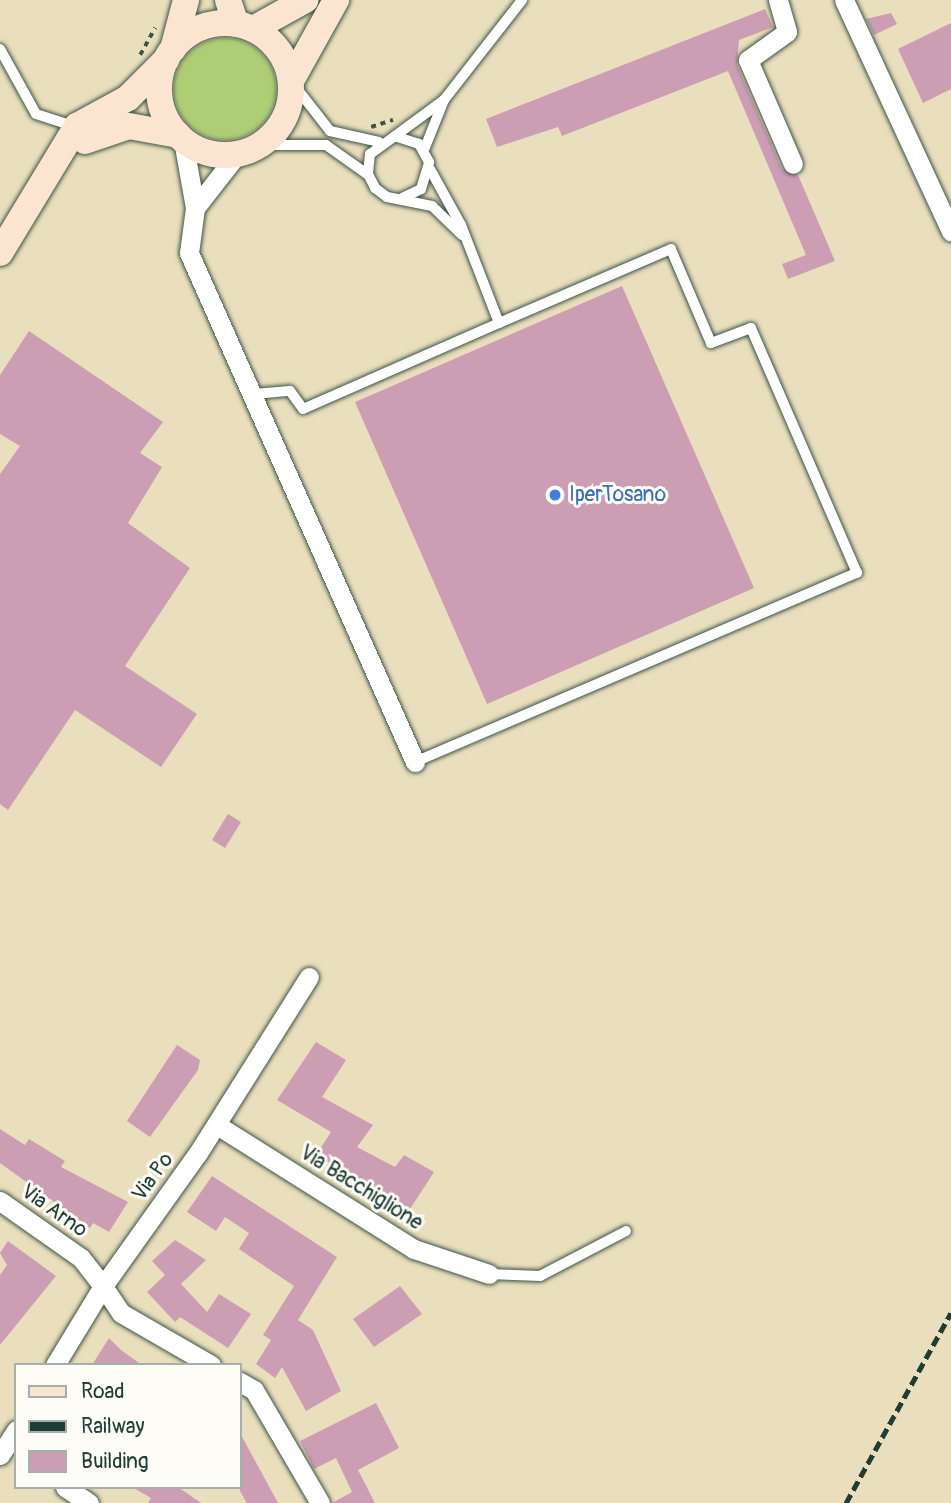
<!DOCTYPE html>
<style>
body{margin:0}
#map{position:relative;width:951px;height:1503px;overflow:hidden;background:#eadfbc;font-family:Pangolin,sans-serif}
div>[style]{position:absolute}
.green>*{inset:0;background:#afcd75}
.round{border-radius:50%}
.building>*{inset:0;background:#cc9eb4}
.path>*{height:3.5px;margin-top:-1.75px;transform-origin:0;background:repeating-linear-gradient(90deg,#3d5548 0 5px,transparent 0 10px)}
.roads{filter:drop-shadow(0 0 2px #3d5548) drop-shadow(0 0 2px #3d5548)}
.lane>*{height:10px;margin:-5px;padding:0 5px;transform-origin:5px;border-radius:5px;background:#fff}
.street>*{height:19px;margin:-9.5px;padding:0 9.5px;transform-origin:9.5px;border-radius:9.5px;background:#fff}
.secondary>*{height:26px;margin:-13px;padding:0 13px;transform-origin:13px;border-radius:13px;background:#fce5d0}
.secondary>.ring{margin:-13px;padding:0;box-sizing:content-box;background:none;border:26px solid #fce5d0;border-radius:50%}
.rail>*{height:5px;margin-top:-2.5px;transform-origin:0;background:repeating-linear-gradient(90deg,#1f3d34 0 10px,transparent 0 15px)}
.dots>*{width:19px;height:19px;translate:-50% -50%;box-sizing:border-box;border:4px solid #fdfcf7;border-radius:50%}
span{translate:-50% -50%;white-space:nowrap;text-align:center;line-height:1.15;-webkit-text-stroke:6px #fdfcf7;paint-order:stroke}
.shop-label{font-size:21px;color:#366cbe}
.left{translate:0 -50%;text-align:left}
.street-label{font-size:21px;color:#1f3d34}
.legend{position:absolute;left:14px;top:1363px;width:228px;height:126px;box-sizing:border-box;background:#fdfcf7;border:2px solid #a4b0a9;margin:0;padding:9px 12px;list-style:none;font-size:21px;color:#1f3d34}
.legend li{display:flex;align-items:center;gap:14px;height:35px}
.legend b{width:35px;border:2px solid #a4b0a9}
</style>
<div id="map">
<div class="green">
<i class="round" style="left:174px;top:38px;width:102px;height:102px"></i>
</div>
<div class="building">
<i style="clip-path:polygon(765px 9px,773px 27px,739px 40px,737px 65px,782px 169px,798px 175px,835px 261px,788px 279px,782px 264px,806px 255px,728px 71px,562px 136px,558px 127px,497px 147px,486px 119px)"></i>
<i style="clip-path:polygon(891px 13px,897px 24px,874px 35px,866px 19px)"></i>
<i style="clip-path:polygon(951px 23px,951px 89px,923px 103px,898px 49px)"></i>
<i style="clip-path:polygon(622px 286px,754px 588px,487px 704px,355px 402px)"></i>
<i style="clip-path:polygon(29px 331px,163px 422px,140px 453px,162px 467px,128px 523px,190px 568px,125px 666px,197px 714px,161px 767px,75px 710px,8px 810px,0 804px,0 474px,20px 446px,0 434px,0 375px)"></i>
<i style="clip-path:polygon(228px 814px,241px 822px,225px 848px,212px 840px)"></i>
<i style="clip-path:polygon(316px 1042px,346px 1060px,322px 1097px,373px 1125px,357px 1147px,395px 1167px,404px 1155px,434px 1172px,410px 1209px,316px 1155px,331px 1132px,277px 1100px)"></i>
<i style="clip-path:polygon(177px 1045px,200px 1060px,198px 1070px,150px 1137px,127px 1121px)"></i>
<i style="clip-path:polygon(0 1129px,25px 1145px,29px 1139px,65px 1161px,61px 1167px,128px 1202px,109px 1232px,93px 1223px,90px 1228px,0 1163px)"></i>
<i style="clip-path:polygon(212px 1176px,337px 1257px,298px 1320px,313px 1330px,341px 1391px,306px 1411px,282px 1367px,275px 1378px,256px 1364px,271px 1340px,263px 1335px,294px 1286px,239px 1249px,249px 1233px,225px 1217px,216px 1231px,187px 1212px)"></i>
<i style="clip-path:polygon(175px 1240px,206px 1260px,181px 1284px,207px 1312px,219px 1294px,251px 1314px,228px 1348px,180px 1317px,175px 1322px,147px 1292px,165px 1275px,152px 1261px)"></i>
<i style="clip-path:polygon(8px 1241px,56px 1276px,0 1345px,0 1275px,7px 1265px,0 1253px)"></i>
<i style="clip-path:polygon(400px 1286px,422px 1314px,374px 1347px,353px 1319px)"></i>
<i style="clip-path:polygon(109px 1338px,121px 1350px,142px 1365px,92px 1365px)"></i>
<i style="clip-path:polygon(376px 1403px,399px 1448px,358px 1470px,375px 1503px,332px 1503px,352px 1492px,336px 1458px,314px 1469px,300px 1441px)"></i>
<i style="clip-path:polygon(240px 1433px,278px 1503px,247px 1503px,240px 1491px)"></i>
<i style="clip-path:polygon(132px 1487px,178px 1487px,201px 1503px,148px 1503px,151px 1498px)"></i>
</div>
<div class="path">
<i style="left:140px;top:55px;width:31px;rotate:-61deg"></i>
<i style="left:371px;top:127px;width:23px;rotate:-18deg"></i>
</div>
<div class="roads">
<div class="lane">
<i style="left:0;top:49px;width:74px;rotate:61deg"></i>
<i style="left:36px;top:114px;width:39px;rotate:18deg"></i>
<i style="left:291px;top:81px;width:63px;rotate:52deg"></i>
<i style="left:330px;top:131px;width:50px;rotate:12.7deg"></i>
<i style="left:395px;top:136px;width:61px;rotate:-36.3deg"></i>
<i style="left:444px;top:100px;width:127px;rotate:-52deg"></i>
<i style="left:259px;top:145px;width:67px"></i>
<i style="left:326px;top:145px;width:50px;rotate:35.3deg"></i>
<i style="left:424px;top:150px;width:54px;rotate:-68.2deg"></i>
<i style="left:402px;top:198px;width:21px;rotate:-25deg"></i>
<i style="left:421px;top:189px;width:28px;rotate:-73deg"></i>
<i style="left:429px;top:162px;width:21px;rotate:-119deg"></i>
<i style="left:419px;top:144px;width:25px;rotate:-162deg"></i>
<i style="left:395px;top:136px;width:31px;rotate:144deg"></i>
<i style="left:370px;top:154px;width:20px;rotate:96deg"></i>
<i style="left:368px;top:174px;width:16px;rotate:63deg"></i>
<i style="left:375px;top:188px;width:15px;rotate:37deg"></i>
<i style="left:387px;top:197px;width:46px;rotate:11.3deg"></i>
<i style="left:432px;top:206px;width:42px;rotate:44deg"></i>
<i style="left:254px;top:394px;width:36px;rotate:-5deg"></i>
<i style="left:290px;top:391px;width:22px;rotate:54deg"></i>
<i style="left:303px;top:409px;width:214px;rotate:-23.7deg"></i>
<i style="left:499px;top:323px;width:105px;rotate:-111.2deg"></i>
<i style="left:461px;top:225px;width:64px;rotate:-119deg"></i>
<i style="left:415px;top:762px;width:481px;rotate:-23.2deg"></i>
<i style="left:857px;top:573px;width:267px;rotate:-113.4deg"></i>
<i style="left:751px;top:328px;width:43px;rotate:159.4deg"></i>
<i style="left:711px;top:343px;width:102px;rotate:-113.1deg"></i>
<i style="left:671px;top:249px;width:187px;rotate:156.7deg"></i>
<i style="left:489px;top:1274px;width:51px;rotate:2.2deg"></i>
<i style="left:540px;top:1276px;width:97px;rotate:-27.6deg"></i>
</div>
<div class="street">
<i style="left:778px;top:0;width:33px;rotate:74deg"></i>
<i style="left:787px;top:32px;width:48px;rotate:144.3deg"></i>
<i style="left:748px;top:60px;width:113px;rotate:66.6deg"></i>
<i style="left:844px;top:0;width:255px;rotate:65.2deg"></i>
<i style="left:183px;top:140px;width:69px;rotate:80deg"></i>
<i style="left:238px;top:153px;width:70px;rotate:128deg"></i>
<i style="left:195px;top:208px;width:45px;rotate:97.6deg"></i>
<i style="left:189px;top:253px;width:557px;rotate:66.06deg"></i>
<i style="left:217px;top:1125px;width:233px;rotate:32.2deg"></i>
<i style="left:414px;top:1249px;width:79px;rotate:18.4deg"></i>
<i style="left:0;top:1201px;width:99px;rotate:35.1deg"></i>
<i style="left:81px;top:1258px;width:36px;rotate:52deg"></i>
<i style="left:103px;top:1286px;width:92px;rotate:121.3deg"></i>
<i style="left:211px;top:1365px;width:104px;rotate:-150deg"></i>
<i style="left:121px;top:1313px;width:32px;rotate:-124deg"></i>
<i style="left:103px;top:1286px;width:163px;rotate:-54.5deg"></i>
<i style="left:198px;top:1153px;width:208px;rotate:-57.8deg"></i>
<i style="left:240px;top:1382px;width:16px;rotate:30deg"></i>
<i style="left:254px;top:1390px;width:131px;rotate:59.7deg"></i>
<i style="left:0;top:1455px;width:30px;rotate:-57deg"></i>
<i style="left:65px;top:1487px;width:29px;rotate:34deg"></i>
</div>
<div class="secondary">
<i style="left:228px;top:0;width:25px;rotate:72deg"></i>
<i class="ring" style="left:159px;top:23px;width:106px;height:106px"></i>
<i style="left:253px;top:29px;width:60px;rotate:-29.1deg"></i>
<i style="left:173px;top:49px;width:51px;rotate:-75.1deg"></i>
<i style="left:291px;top:81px;width:93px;rotate:-60.9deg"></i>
<i style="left:85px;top:141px;width:46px;rotate:-18.8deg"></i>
<i style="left:129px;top:126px;width:50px;rotate:10.4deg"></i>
<i style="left:0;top:253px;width:149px;rotate:-58.8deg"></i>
<i style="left:77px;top:126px;width:58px;rotate:-28.8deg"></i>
<i style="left:128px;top:98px;width:54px;rotate:-45deg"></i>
</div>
</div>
<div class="rail">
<i style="left:846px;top:1503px;width:217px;rotate:-61.1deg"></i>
</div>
<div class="dots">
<i style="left:555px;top:495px;background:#3f7fe0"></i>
</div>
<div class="shop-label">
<span class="left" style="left:569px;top:495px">IperTosano</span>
</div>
<div class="street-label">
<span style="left:153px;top:1177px;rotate:-54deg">Via Po</span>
<span style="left:361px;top:1188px;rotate:32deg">Via Bacchiglione</span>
<span style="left:54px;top:1211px;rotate:35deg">Via Arno</span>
</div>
<ul class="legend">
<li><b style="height:9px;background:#fce5d0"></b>Road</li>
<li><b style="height:9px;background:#1f3d34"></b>Railway</li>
<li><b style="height:19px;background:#cc9eb4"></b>Building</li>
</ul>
</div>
